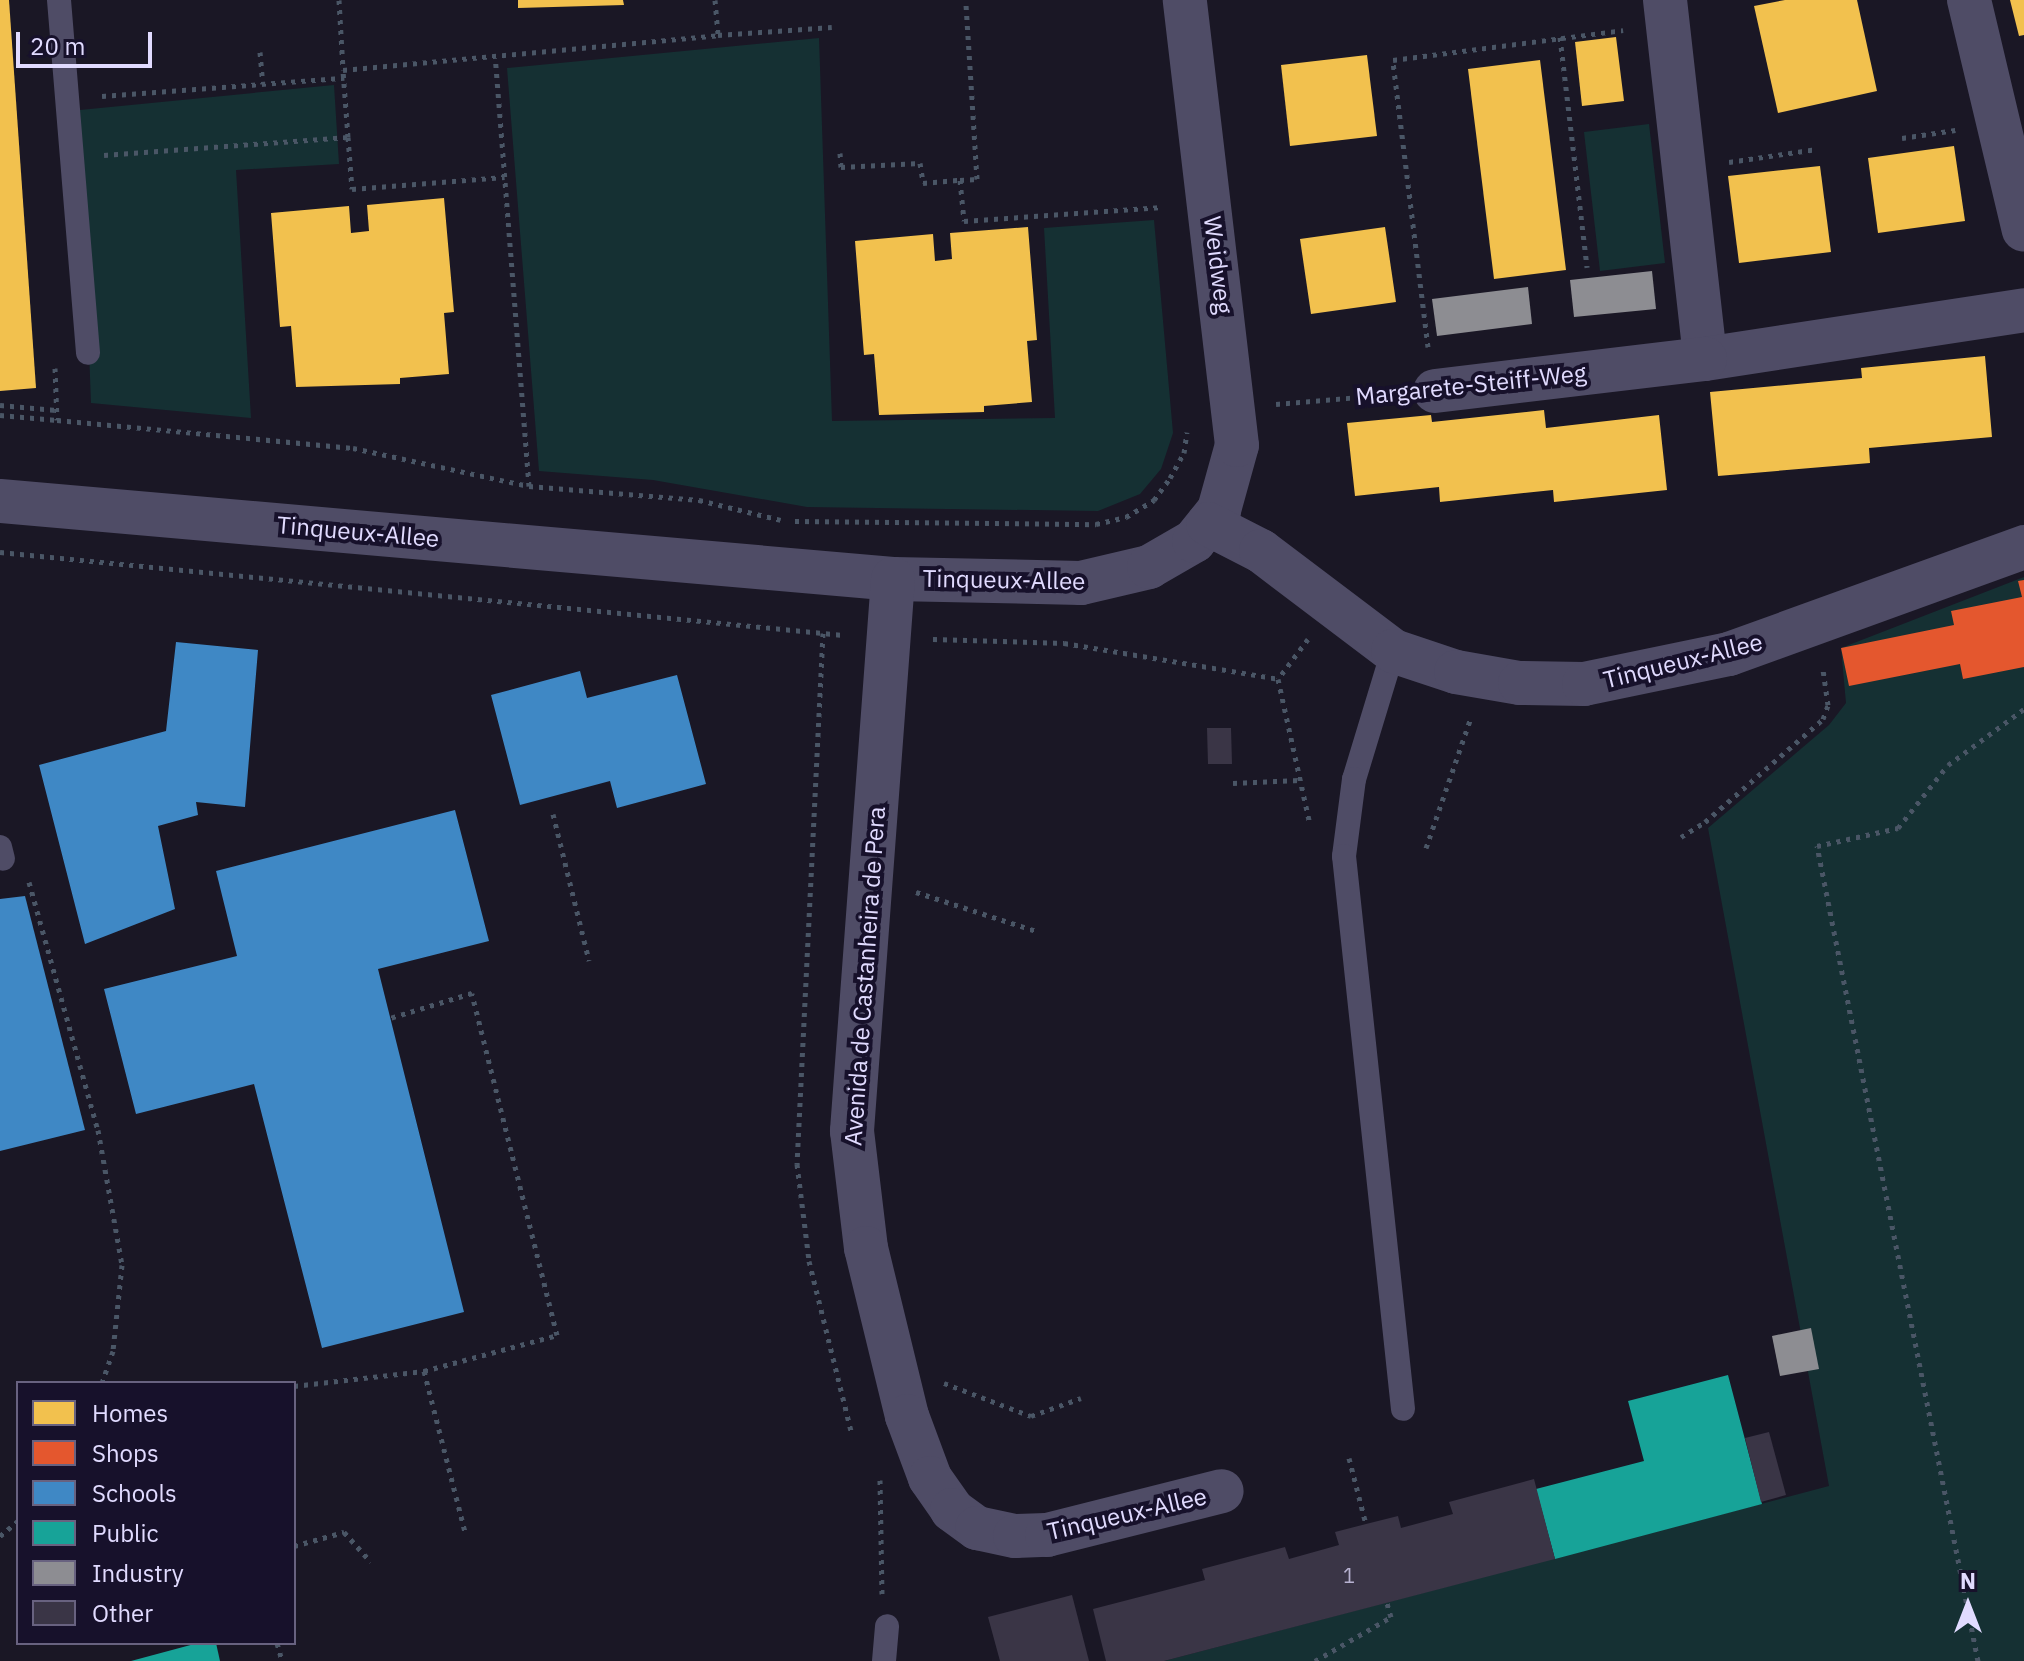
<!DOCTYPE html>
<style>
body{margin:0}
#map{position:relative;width:2024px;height:1661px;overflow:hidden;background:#1a1725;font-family:"IBM Plex Sans",sans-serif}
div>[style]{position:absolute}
.green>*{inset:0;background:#153033}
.homes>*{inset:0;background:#f2c14e}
.shops>*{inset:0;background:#e4572e}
.schools>*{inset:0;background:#3f88c5}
.public>*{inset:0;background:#17a398}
.industry>*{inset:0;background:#8d8d92}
.building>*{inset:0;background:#3a3546}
.path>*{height:5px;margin-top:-2.5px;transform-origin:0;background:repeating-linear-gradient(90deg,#4a5666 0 4px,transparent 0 10px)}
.service>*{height:24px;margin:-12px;padding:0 12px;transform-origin:12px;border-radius:12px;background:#4f4c66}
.minor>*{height:44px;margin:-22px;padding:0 22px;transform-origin:22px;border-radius:22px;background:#4f4c66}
span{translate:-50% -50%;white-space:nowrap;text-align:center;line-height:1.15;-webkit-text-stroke:8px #17112b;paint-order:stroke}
.number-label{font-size:20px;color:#b7b2d1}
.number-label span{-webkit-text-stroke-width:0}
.street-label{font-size:24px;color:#e1dbff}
.legend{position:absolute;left:16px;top:1381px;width:280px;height:264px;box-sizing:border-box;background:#17112b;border:2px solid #686280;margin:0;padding:10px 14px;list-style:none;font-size:24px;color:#e1dbff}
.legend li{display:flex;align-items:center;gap:16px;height:40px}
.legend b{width:40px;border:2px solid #686280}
.north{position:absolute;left:1928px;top:1565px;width:80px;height:80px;-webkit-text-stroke:6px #17112b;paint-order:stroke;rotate:0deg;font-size:22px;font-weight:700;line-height:32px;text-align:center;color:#e1dbff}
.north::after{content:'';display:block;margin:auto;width:28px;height:36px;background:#e1dbff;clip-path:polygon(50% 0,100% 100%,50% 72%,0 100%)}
.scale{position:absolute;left:16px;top:32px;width:136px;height:36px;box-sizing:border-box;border:4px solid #e1dbff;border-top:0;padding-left:10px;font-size:24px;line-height:28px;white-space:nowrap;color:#e1dbff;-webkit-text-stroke:6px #17112b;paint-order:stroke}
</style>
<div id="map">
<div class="green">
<i style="clip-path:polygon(819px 38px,832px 421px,1055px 418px,1044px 228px,1154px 220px,1173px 433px,1161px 469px,1140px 494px,1098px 511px,807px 507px,653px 480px,539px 471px,507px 68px)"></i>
<i style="clip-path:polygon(334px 85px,339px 164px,236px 170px,251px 418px,91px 403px,80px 110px)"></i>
<i style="clip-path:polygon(1649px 124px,1665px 263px,1600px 271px,1584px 132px)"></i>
<i style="clip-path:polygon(2024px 577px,2024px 1661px,1164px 1661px,1829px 1486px,1708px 828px,1829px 725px,1846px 703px,1841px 648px)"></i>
</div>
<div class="homes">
<i style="clip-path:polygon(0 0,9px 0,36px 388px,0 391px)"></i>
<i style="clip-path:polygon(518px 0,623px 0,624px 5px,518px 8px)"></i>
<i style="clip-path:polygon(1785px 0,1857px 0,1877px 91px,1778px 113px,1754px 6px)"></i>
<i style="clip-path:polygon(2010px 0,2024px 0,2024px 35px,2019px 36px)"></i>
<i style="clip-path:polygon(1616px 37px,1624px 101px,1582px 106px,1575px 42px)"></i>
<i style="clip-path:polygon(1367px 55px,1377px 136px,1290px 146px,1281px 65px)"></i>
<i style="clip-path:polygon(1540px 60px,1566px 270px,1494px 279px,1468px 69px)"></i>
<i style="clip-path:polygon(1954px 146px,1965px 221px,1878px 233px,1868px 158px)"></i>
<i style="clip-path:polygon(1820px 166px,1831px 252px,1739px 263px,1728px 176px)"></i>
<i style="clip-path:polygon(444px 198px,454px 312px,444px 313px,449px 374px,400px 378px,400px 384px,296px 387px,291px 326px,280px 327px,271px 213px,349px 206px,351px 233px,369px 231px,367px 205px)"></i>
<i style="clip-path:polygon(1028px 227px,1037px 340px,1027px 341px,1032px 402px,984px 406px,984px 412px,879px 415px,874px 354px,864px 355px,855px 241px,933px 234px,935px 261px,952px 259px,950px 233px)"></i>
<i style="clip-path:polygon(1385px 227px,1396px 302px,1311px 314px,1300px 239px)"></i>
<i style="clip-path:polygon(1985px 356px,1992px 437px,1869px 448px,1870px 463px,1718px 476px,1710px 392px,1862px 378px,1861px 368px)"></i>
<i style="clip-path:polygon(1544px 410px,1546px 428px,1659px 415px,1667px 490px,1554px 502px,1553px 490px,1440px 502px,1439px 487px,1355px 496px,1347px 423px,1431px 415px,1432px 422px)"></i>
</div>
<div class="shops">
<i style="clip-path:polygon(2024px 580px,2024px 667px,1963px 679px,1960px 664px,1849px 686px,1841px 648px,1954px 625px,1951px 611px,2022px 597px,2018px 581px)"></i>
</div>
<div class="schools">
<i style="clip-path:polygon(176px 642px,258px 650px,245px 807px,196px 802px,198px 815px,158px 826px,175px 909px,85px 944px,39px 765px,166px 731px)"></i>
<i style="clip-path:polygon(580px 671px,587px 698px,677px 675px,706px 784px,617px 808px,610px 781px,520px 805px,491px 695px)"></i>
<i style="clip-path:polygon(455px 810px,489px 941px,378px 969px,464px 1312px,322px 1348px,254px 1084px,136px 1114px,104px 989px,237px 956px,216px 871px)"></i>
<i style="clip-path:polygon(25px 896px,85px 1130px,0 1151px,0 899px)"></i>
</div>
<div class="public">
<i style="clip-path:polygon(1728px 1375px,1762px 1504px,1555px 1559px,1536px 1489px,1644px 1461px,1628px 1401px)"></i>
<i style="clip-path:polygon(198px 1643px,216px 1643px,220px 1661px,131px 1661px)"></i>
</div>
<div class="industry">
<i style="clip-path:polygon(1652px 271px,1656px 309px,1574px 317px,1570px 280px)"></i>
<i style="clip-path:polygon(1528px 287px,1532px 324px,1437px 336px,1432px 299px)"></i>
<i style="clip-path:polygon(1811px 1328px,1819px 1369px,1780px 1376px,1772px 1336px)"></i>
</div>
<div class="building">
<i style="clip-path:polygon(1207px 728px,1231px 728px,1232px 764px,1208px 764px)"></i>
<i style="clip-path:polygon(1769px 1432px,1786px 1495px,1761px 1502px,1745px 1438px)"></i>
<i style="clip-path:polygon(1534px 1479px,1555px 1559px,1164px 1661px,1106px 1661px,1093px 1609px,1205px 1580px,1202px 1569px,1285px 1547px,1289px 1559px,1339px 1545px,1335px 1532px,1366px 1524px,1398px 1516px,1401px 1528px,1453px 1514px,1449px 1502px)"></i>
<i style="clip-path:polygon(1072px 1595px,1089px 1661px,1000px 1661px,988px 1617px)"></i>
</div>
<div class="path">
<i style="left:339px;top:0;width:70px;rotate:86.7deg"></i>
<i style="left:343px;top:70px;width:377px;rotate:-5.3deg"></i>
<i style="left:715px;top:0;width:35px;rotate:85deg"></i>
<i style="left:718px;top:35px;width:114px;rotate:-4deg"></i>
<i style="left:1560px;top:37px;width:232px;rotate:83.3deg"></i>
<i style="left:260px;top:52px;width:32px;rotate:85deg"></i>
<i style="left:102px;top:96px;width:243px;rotate:-4.3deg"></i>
<i style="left:348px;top:137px;width:52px;rotate:85.6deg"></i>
<i style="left:352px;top:189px;width:153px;rotate:-4.5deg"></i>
<i style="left:1902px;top:138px;width:54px;rotate:-8.6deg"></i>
<i style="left:840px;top:153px;width:14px;rotate:86deg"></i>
<i style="left:841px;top:167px;width:79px;rotate:-2.9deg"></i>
<i style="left:920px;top:163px;width:20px;rotate:81deg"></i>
<i style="left:923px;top:183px;width:37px;rotate:-5deg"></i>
<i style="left:960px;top:180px;width:41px;rotate:84.4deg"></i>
<i style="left:964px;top:221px;width:199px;rotate:-4deg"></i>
<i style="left:104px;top:155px;width:245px;rotate:-4.2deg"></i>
<i style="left:348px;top:137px;width:67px;rotate:-94.3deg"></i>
<i style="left:1729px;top:162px;width:89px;rotate:-8.4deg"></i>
<i style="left:960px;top:180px;width:17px;rotate:-3deg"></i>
<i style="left:977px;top:179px;width:175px;rotate:-93.6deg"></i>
<i style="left:1428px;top:347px;width:289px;rotate:-97deg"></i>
<i style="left:1393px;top:60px;width:232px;rotate:-7.4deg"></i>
<i style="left:55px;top:368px;width:52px;rotate:87.8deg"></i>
<i style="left:57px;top:420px;width:297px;rotate:5.4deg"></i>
<i style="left:353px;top:448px;width:180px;rotate:12.2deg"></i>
<i style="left:529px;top:486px;width:429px;rotate:-94.5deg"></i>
<i style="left:1276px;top:404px;width:118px;rotate:-4.8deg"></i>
<i style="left:0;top:405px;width:56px;rotate:5.1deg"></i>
<i style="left:0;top:415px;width:57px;rotate:5deg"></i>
<i style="left:529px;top:486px;width:171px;rotate:4.7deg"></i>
<i style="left:699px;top:500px;width:84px;rotate:13.7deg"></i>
<i style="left:795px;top:521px;width:301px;rotate:0.6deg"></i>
<i style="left:1096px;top:524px;width:31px;rotate:-13deg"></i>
<i style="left:1126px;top:517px;width:33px;rotate:-31deg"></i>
<i style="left:1154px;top:500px;width:27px;rotate:-54deg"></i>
<i style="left:1170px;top:478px;width:29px;rotate:-61deg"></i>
<i style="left:1184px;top:453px;width:21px;rotate:-82deg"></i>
<i style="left:0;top:552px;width:847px;rotate:5.62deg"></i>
<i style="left:823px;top:633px;width:532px;rotate:92.8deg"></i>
<i style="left:797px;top:1164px;width:98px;rotate:82.9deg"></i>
<i style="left:809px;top:1261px;width:175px;rotate:76.1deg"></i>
<i style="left:933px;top:639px;width:131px;rotate:1.7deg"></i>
<i style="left:1064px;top:643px;width:217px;rotate:9.5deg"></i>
<i style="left:1308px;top:639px;width:50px;rotate:126.9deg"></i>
<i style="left:1278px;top:679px;width:148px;rotate:77.6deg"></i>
<i style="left:1233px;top:783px;width:67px;rotate:-2.6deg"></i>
<i style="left:553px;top:814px;width:151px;rotate:76.2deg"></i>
<i style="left:1681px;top:837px;width:28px;rotate:-32deg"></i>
<i style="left:1705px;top:822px;width:157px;rotate:-41.1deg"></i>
<i style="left:1823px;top:719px;width:15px;rotate:-70deg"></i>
<i style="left:1828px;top:705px;width:36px;rotate:-98deg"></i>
<i style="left:1426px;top:848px;width:135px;rotate:-71deg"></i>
<i style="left:29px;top:882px;width:257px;rotate:74.5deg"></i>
<i style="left:98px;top:1130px;width:137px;rotate:79.9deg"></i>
<i style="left:122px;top:1265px;width:86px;rotate:96deg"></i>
<i style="left:113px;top:1351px;width:34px;rotate:109deg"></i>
<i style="left:916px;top:892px;width:126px;rotate:18deg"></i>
<i style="left:424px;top:1371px;width:166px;rotate:75.7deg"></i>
<i style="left:944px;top:1383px;width:93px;rotate:20.8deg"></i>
<i style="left:1031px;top:1416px;width:53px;rotate:-19.8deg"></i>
<i style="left:294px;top:1386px;width:131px;rotate:-6.6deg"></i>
<i style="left:424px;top:1371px;width:138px;rotate:-15.1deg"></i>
<i style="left:557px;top:1335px;width:352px;rotate:-104deg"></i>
<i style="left:472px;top:993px;width:86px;rotate:163deg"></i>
<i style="left:1349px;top:1458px;width:68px;rotate:75.6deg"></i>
<i style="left:880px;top:1480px;width:114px;rotate:89deg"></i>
<i style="left:0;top:1536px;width:23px;rotate:-40deg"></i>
<i style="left:294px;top:1546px;width:52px;rotate:-15.6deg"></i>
<i style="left:344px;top:1532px;width:40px;rotate:48deg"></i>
<i style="left:277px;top:1643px;width:19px;rotate:74deg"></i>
<i style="left:1315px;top:1661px;width:88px;rotate:-30.1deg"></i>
<i style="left:1391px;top:1617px;width:15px;rotate:-106deg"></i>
<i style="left:1978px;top:1661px;width:831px;rotate:-101.17deg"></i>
<i style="left:1817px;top:846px;width:83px;rotate:-12.5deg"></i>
<i style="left:1898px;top:828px;width:80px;rotate:-51.6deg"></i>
<i style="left:1948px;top:765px;width:94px;rotate:-36.4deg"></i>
</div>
<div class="service">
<i style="left:59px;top:0;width:354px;rotate:85.3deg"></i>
<i style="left:1393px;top:651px;width:134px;rotate:106.9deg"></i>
<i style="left:1354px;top:779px;width:78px;rotate:97.4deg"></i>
<i style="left:1344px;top:856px;width:556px;rotate:83.91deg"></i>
<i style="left:0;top:847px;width:12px;rotate:76deg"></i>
<i style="left:884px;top:1661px;width:35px;rotate:-85deg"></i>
</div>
<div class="minor">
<i style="left:1665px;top:0;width:361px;rotate:83.6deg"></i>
<i style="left:1705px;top:359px;width:323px;rotate:-8.7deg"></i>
<i style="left:1969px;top:0;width:236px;rotate:76.6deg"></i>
<i style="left:1435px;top:391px;width:272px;rotate:-6.8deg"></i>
<i style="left:0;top:501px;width:896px;rotate:4.99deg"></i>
<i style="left:893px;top:579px;width:188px;rotate:1.2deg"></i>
<i style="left:1081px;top:583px;width:70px;rotate:-13.2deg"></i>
<i style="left:1149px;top:567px;width:52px;rotate:-30deg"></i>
<i style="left:1194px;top:541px;width:40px;rotate:-51deg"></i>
<i style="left:1219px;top:510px;width:67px;rotate:-74.5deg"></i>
<i style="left:1237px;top:445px;width:448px;rotate:-96.7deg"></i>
<i style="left:1208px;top:524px;width:59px;rotate:27deg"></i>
<i style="left:1261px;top:551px;width:166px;rotate:37.1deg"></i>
<i style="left:1393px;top:651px;width:66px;rotate:18.4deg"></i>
<i style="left:1456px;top:672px;width:65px;rotate:9.8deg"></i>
<i style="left:1520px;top:683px;width:64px;rotate:0.9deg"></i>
<i style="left:1584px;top:684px;width:148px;rotate:-11.7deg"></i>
<i style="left:1729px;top:654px;width:314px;rotate:-19.9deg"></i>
<i style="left:893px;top:579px;width:554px;rotate:94.25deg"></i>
<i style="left:852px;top:1131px;width:118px;rotate:83.2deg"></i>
<i style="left:866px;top:1248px;width:173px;rotate:76.3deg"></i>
<i style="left:907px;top:1416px;width:66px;rotate:69.6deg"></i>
<i style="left:930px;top:1478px;width:39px;rotate:55deg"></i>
<i style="left:952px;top:1510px;width:31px;rotate:36deg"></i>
<i style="left:977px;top:1528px;width:39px;rotate:12deg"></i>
<i style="left:1015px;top:1536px;width:32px;rotate:-2deg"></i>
<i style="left:1047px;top:1535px;width:180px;rotate:-14.1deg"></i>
</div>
<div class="number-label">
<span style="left:1349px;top:1575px">1</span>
</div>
<div class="street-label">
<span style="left:1218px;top:265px;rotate:83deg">Weidweg</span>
<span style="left:1471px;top:385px;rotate:-6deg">Margarete-Steiff-Weg</span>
<span style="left:358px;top:532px;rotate:5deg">Tinqueux-Allee</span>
<span style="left:1004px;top:580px;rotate:1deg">Tinqueux-Allee</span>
<span style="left:1683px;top:661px;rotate:-14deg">Tinqueux-Allee</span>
<span style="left:865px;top:976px;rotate:-86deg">Avenida de Castanheira de Pera</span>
<span style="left:1127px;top:1514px;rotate:-13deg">Tinqueux-Allee</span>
</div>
<ul class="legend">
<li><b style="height:22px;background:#f2c14e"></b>Homes</li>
<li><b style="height:22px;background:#e4572e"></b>Shops</li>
<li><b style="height:22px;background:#3f88c5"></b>Schools</li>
<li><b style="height:22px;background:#17a398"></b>Public</li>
<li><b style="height:22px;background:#8d8d92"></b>Industry</li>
<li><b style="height:22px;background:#3a3546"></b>Other</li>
</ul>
<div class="north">N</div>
<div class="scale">20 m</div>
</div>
